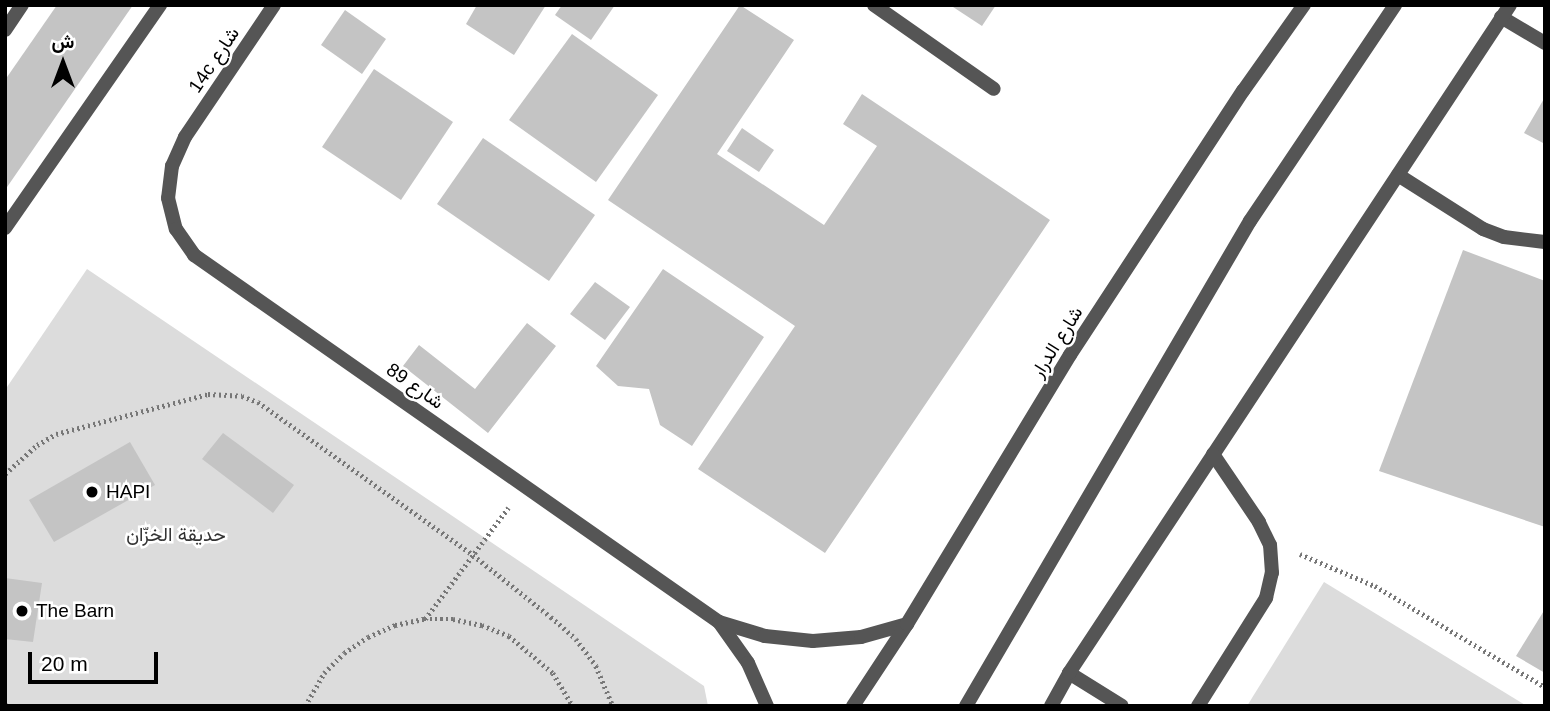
<!DOCTYPE html>
<meta charset="utf-8">
<style>
body{margin:0}
#map{position:relative;width:1550px;height:711px;overflow:hidden;background:#fff;font-family:Helvetica,Vazirmatn,sans-serif}
div>[style]{position:absolute}
.green>*{inset:0;background:#dcdcdc}
.building>*{inset:0;background:#c4c4c4}
.path>*{height:4.5px;margin-top:-2.25px;transform-origin:0;background:repeating-linear-gradient(90deg,#777 0 2px,transparent 0 5.5px)}
.lane>*{height:14px;margin:-7px;padding:0 7px;transform-origin:7px;border-radius:7px;background:#555}
.street>*{height:14px;margin:-7px;padding:0 7px;transform-origin:7px;border-radius:7px;background:#555}
.dots>*{width:19px;height:19px;translate:-50% -50%;box-sizing:border-box;border:4px solid #fff;border-radius:50%}
span{translate:-50% -50%;white-space:nowrap;text-align:center;line-height:1.15;-webkit-text-stroke:5px #fff;paint-order:stroke}
.street-label{font-size:19px;color:#000}
.poi-label{font-size:19px;color:#000}
.left{translate:0 -50%;text-align:left}
.park-label{font-size:19px;color:#333}
.frame{position:absolute;inset:0;border:7px solid #000;pointer-events:none}
.north{position:absolute;left:28px;top:28px;width:70px;height:70px;-webkit-text-stroke:5px #fff;paint-order:stroke;rotate:0deg;font-size:19px;font-weight:700;line-height:28px;text-align:center;color:#000}
.north::after{content:'';display:block;margin:auto;width:24px;height:32px;background:#000;clip-path:polygon(50% 0,100% 100%,50% 72%,0 100%)}
.scale{position:absolute;left:28px;top:652px;width:130px;height:32px;box-sizing:border-box;border:4px solid #000;border-top:0;padding-left:9px;font-size:21px;line-height:24px;white-space:nowrap;color:#000;-webkit-text-stroke:5px #fff;paint-order:stroke}
</style>
<div id="map">
<div class="green">
<i style="clip-path:polygon(87px 269px,704px 686px,708px 706px,5px 706px,5px 390px)"></i>
<i style="clip-path:polygon(1324px 582px,1527px 706px,1247px 706px)"></i>
</div>
<div class="building">
<i style="clip-path:polygon(57px 5px,133px 5px,5px 190px,5px 80px)"></i>
<i style="clip-path:polygon(477px 5px,546px 5px,514px 55px,466px 24px)"></i>
<i style="clip-path:polygon(562px 5px,615px 5px,591px 40px,555px 15px)"></i>
<i style="clip-path:polygon(740px 5px,794px 40px,717px 154px,824px 225px,877px 146px,843px 124px,862px 94px,1050px 220px,825px 553px,698px 469px,795px 326px,608px 200px)"></i>
<i style="clip-path:polygon(950px 5px,996px 5px,982px 26px)"></i>
<i style="clip-path:polygon(345px 10px,386px 39px,362px 74px,321px 45px)"></i>
<i style="clip-path:polygon(572px 34px,658px 95px,596px 182px,509px 120px)"></i>
<i style="clip-path:polygon(374px 69px,453px 122px,401px 200px,322px 147px)"></i>
<i style="clip-path:polygon(1545px 97px,1545px 144px,1524px 133px)"></i>
<i style="clip-path:polygon(742px 128px,774px 150px,759px 172px,727px 151px)"></i>
<i style="clip-path:polygon(483px 138px,595px 215px,549px 281px,437px 204px)"></i>
<i style="clip-path:polygon(1463px 250px,1545px 281px,1545px 527px,1379px 471px)"></i>
<i style="clip-path:polygon(663px 269px,764px 337px,692px 446px,660px 425px,649px 389px,618px 386px,596px 366px)"></i>
<i style="clip-path:polygon(595px 282px,630px 307px,605px 340px,570px 314px)"></i>
<i style="clip-path:polygon(527px 323px,556px 346px,488px 433px,403px 366px,419px 345px,475px 389px)"></i>
<i style="clip-path:polygon(223px 433px,294px 485px,273px 513px,202px 459px)"></i>
<i style="clip-path:polygon(130px 442px,155px 485px,54px 542px,29px 500px)"></i>
<i style="clip-path:polygon(5px 578px,42px 583px,33px 642px,5px 639px)"></i>
<i style="clip-path:polygon(1545px 609px,1545px 673px,1516px 656px)"></i>
</div>
<div class="path">
<i style="left:5px;top:474px;width:43px;rotate:-42.2deg"></i>
<i style="left:37px;top:445px;width:22px;rotate:-30deg"></i>
<i style="left:56px;top:434px;width:157px;rotate:-14.7deg"></i>
<i style="left:208px;top:394px;width:34px;rotate:3deg"></i>
<i style="left:242px;top:396px;width:17px;rotate:21deg"></i>
<i style="left:258px;top:402px;width:264px;rotate:35.4deg"></i>
<i style="left:473px;top:555px;width:100px;rotate:38.5deg"></i>
<i style="left:551px;top:617px;width:33px;rotate:41deg"></i>
<i style="left:576px;top:639px;width:34px;rotate:53deg"></i>
<i style="left:596px;top:666px;width:43px;rotate:67deg"></i>
<i style="left:1300px;top:554px;width:82px;rotate:23.1deg"></i>
<i style="left:1375px;top:586px;width:198px;rotate:30.7deg"></i>
<i style="left:425px;top:619px;width:139px;rotate:-53.2deg"></i>
<i style="left:5px;top:704px;width:3px;rotate:45deg"></i>
<i style="left:305px;top:706px;width:38px;rotate:-60deg"></i>
<i style="left:324px;top:673px;width:28px;rotate:-45deg"></i>
<i style="left:344px;top:653px;width:29px;rotate:-34deg"></i>
<i style="left:368px;top:637px;width:30px;rotate:-24deg"></i>
<i style="left:395px;top:625px;width:30px;rotate:-12deg"></i>
<i style="left:424px;top:619px;width:29px"></i>
<i style="left:453px;top:619px;width:30px;rotate:12deg"></i>
<i style="left:482px;top:625px;width:29px;rotate:22deg"></i>
<i style="left:509px;top:636px;width:57px;rotate:40.1deg"></i>
<i style="left:553px;top:673px;width:39px;rotate:59deg"></i>
</div>
<div class="lane">
<i style="left:1501px;top:17px;width:51px;rotate:30.6deg"></i>
<i style="left:5px;top:30px;width:30px;rotate:-56deg"></i>
<i style="left:1398px;top:175px;width:101px;rotate:32.4deg"></i>
<i style="left:1483px;top:229px;width:22px;rotate:21deg"></i>
<i style="left:1504px;top:237px;width:41px;rotate:7deg"></i>
<i style="left:5px;top:228px;width:272px;rotate:-55.2deg"></i>
<i style="left:1069px;top:673px;width:62px;rotate:31.9deg"></i>
<i style="left:1051px;top:706px;width:38px;rotate:-61deg"></i>
<i style="left:1069px;top:673px;width:800px;rotate:-56.57deg"></i>
<i style="left:1198px;top:706px;width:128px;rotate:-57.8deg"></i>
<i style="left:1266px;top:598px;width:26px;rotate:-77deg"></i>
<i style="left:1272px;top:573px;width:28px;rotate:-94deg"></i>
<i style="left:1270px;top:545px;width:25px;rotate:-116deg"></i>
<i style="left:1259px;top:522px;width:82px;rotate:-124.1deg"></i>
</div>
<div class="street">
<i style="left:274px;top:5px;width:159px;rotate:124deg"></i>
<i style="left:185px;top:137px;width:32px;rotate:114deg"></i>
<i style="left:172px;top:166px;width:32px;rotate:97deg"></i>
<i style="left:168px;top:198px;width:32px;rotate:76deg"></i>
<i style="left:176px;top:229px;width:32px;rotate:55deg"></i>
<i style="left:194px;top:255px;width:641px;rotate:34.96deg"></i>
<i style="left:719px;top:622px;width:48px;rotate:16.9deg"></i>
<i style="left:765px;top:636px;width:48px;rotate:5.9deg"></i>
<i style="left:813px;top:641px;width:48px;rotate:-4.8deg"></i>
<i style="left:861px;top:637px;width:48px;rotate:-15.8deg"></i>
<i style="left:874px;top:5px;width:146px;rotate:35deg"></i>
<i style="left:719px;top:622px;width:50px;rotate:54.7deg"></i>
<i style="left:748px;top:663px;width:47px;rotate:66.2deg"></i>
<i style="left:853px;top:706px;width:98px;rotate:-56.6deg"></i>
<i style="left:907px;top:624px;width:315px;rotate:-58.8deg"></i>
<i style="left:1070px;top:355px;width:316px;rotate:-56.8deg"></i>
<i style="left:1243px;top:91px;width:105px;rotate:-54.7deg"></i>
<i style="left:966px;top:706px;width:562px;rotate:-59.65deg"></i>
<i style="left:1250px;top:221px;width:260px;rotate:-56.1deg"></i>
</div>
<div class="dots">
<i style="left:92px;top:492px;background:#000"></i>
<i style="left:22px;top:611px;background:#000"></i>
</div>
<div class="street-label">
<span style="left:214px;top:60px;rotate:-56deg">14c شارع</span>
<span style="left:1057px;top:342px;rotate:-58deg">شارع الدرار</span>
<span style="left:415px;top:386px;rotate:35deg">شارع 89</span>
</div>
<div class="poi-label">
<span class="left" style="left:106px;top:492px">HAPI</span>
<span class="left" style="left:36px;top:611px">The Barn</span>
</div>
<div class="park-label">
<span style="left:176px;top:535px">حديقة الخزّان</span>
</div>
<div class="frame"></div>
<div class="north">ش</div>
<div class="scale">20 m</div>
</div>
